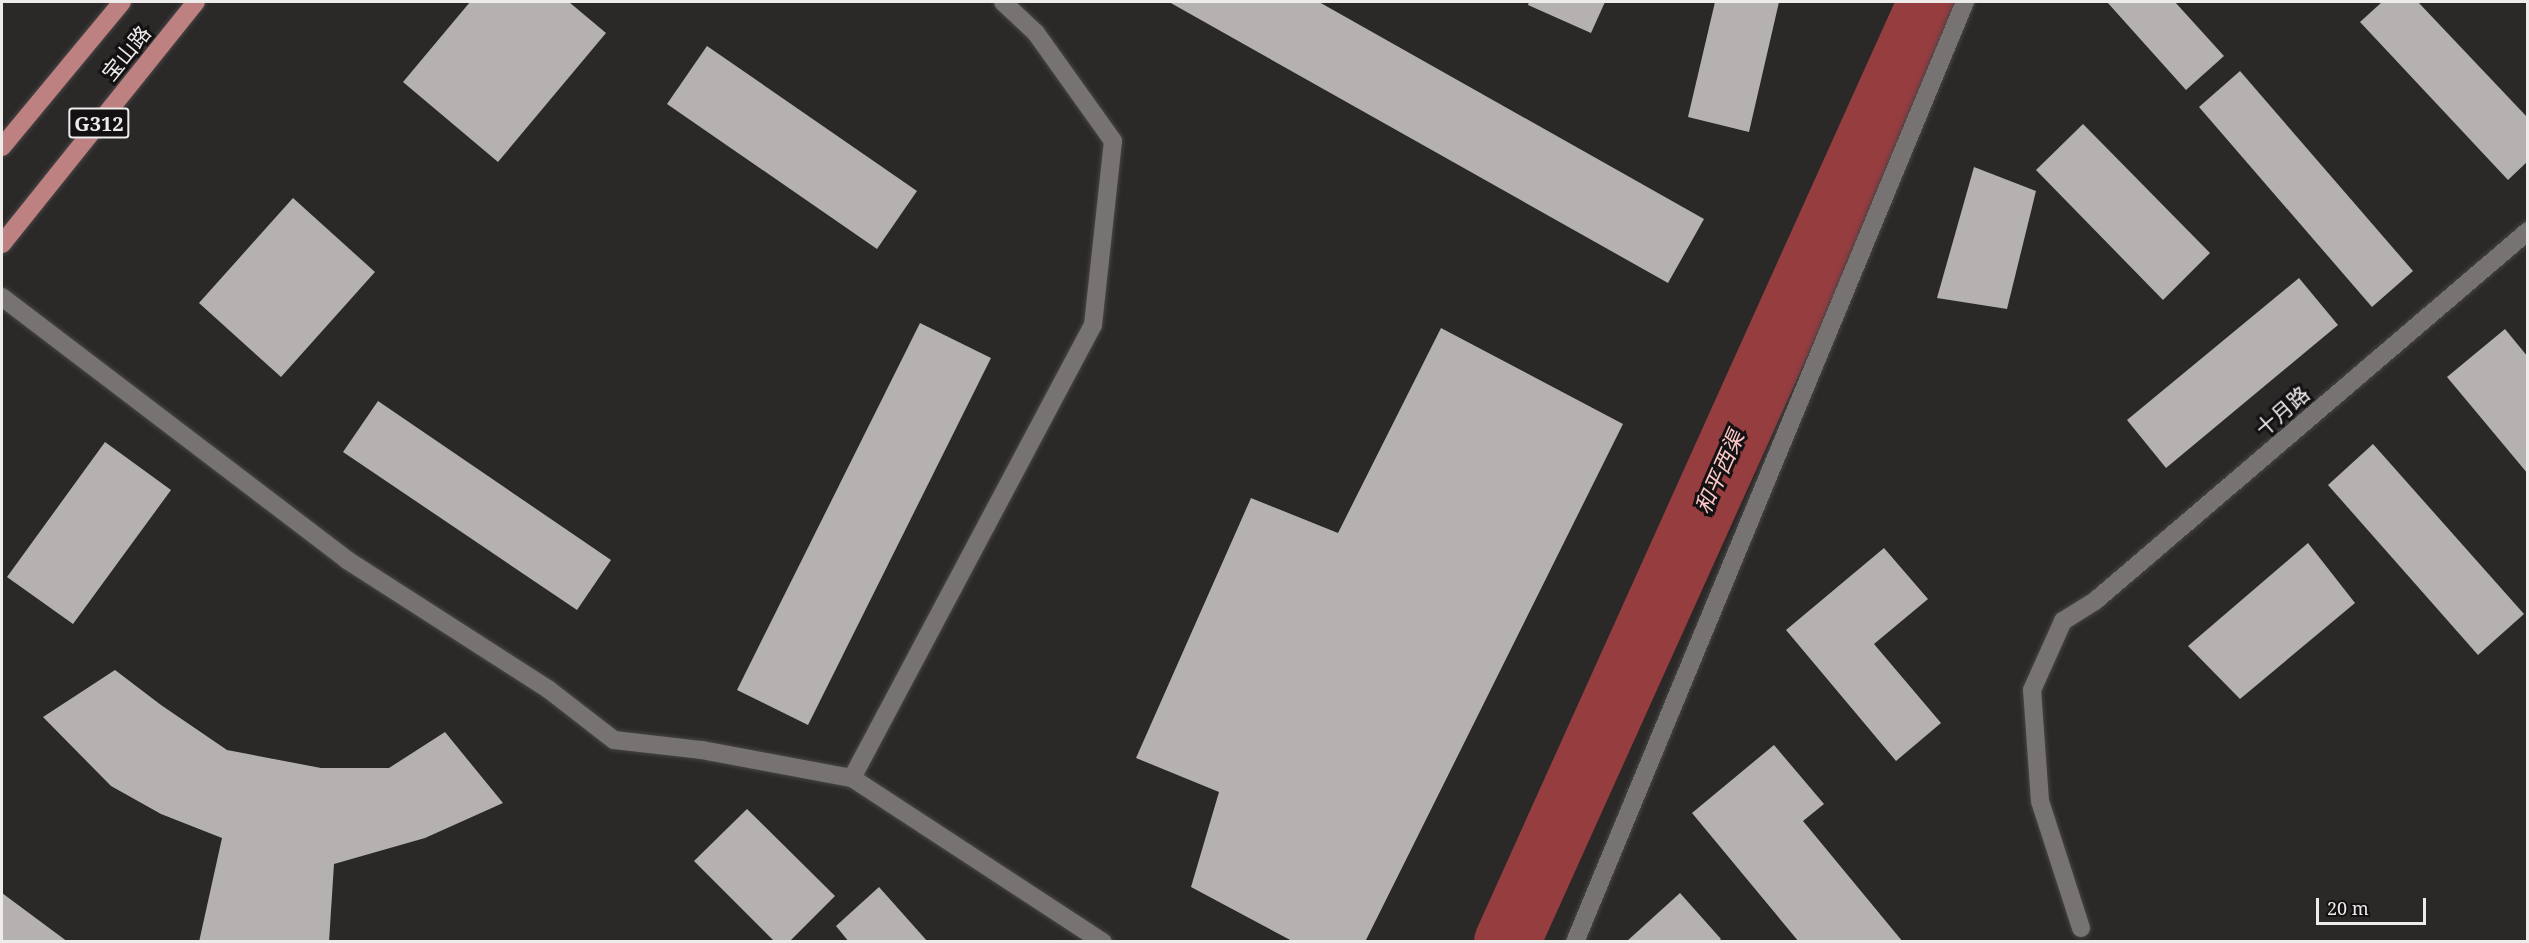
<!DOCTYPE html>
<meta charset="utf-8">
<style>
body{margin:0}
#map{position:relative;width:2529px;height:943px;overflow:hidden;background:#2b2828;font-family:"Noto Serif","Noto Sans SC",serif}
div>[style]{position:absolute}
.river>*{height:66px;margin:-33px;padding:0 33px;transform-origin:33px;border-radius:33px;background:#963d40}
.building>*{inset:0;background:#b5b1b0}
.roads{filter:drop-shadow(0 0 2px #484545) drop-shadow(0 0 2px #484545)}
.lane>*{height:18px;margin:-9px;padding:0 9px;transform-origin:9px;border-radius:9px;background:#777373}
.street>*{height:18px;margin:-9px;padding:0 9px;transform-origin:9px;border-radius:9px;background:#777373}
.secondary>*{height:18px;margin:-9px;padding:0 9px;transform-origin:9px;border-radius:9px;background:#777373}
.primary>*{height:18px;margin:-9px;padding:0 9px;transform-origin:9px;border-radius:9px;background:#bd8181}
span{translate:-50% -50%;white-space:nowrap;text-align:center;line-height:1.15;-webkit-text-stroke:6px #131111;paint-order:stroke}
.shield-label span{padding:2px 4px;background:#131111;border:2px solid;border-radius:4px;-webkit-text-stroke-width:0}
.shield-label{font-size:20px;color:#eeebeb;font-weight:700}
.street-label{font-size:21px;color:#eeebeb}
.water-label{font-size:22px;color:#fcc7c6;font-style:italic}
.frame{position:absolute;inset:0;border:3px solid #eeebeb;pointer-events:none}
.scale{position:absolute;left:2316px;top:898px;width:110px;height:27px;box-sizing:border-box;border:3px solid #eeebeb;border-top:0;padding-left:8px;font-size:18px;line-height:21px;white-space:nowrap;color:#eeebeb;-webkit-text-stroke:4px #131111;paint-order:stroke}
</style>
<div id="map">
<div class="river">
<i style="left:1507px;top:942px;width:1031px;rotate:-65.72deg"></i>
</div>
<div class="building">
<i style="clip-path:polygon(470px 2px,569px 2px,606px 33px,498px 162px,403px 82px)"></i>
<i style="clip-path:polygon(1169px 2px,1319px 2px,1704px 219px,1668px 283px)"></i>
<i style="clip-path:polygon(1529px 2px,1605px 2px,1591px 33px,1528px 5px)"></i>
<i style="clip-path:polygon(1715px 2px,1779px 2px,1749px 132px,1688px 117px)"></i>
<i style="clip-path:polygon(2107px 2px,2175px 2px,2224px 56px,2186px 90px)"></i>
<i style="clip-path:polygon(2382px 2px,2418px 2px,2528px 118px,2528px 161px,2508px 180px,2360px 22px)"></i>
<i style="clip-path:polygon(707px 46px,917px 191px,877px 249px,667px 104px)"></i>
<i style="clip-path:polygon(2240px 71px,2413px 271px,2372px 307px,2199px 107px)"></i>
<i style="clip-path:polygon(2083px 124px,2210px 253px,2163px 300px,2036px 170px)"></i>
<i style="clip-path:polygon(1974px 167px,2036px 191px,2007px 309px,1937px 298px)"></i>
<i style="clip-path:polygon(293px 198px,375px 272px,281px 377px,199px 303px)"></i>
<i style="clip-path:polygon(2299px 278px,2338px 325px,2166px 468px,2127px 420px)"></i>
<i style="clip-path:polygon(920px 323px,991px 358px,808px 725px,737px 690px)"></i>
<i style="clip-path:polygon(1441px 328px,1623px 424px,1365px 942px,1294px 942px,1191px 887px,1219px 792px,1136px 758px,1251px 498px,1338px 533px)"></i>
<i style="clip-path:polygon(2505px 329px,2528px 357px,2528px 474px,2447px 377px)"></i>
<i style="clip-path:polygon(378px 401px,611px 560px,577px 610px,343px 452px)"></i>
<i style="clip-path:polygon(105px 442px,171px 490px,73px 624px,7px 577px)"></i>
<i style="clip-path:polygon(2373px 444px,2524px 614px,2478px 655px,2328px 485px)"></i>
<i style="clip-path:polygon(2308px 543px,2355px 603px,2240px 699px,2188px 646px)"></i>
<i style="clip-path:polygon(1884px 548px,1928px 599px,1874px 644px,1941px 723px,1896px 761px,1786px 630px)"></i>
<i style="clip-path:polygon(115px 670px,161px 705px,227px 750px,321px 768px,389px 768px,445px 732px,503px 803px,425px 838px,334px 864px,329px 942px,199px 942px,222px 838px,161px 814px,111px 786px,43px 717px)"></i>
<i style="clip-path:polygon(1774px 745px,1824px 804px,1803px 821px,1903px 942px,1799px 942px,1692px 813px)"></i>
<i style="clip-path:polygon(747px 809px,835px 896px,789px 942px,775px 942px,694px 861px)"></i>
<i style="clip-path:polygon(879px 887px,928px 942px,849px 942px,836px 926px)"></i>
<i style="clip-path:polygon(2px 893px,68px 942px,2px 942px)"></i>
<i style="clip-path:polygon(1680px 893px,1721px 939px,1718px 942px,1626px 942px)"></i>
</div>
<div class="roads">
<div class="lane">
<i style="left:2px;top:297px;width:434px;rotate:37.3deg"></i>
<i style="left:347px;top:560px;width:239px;rotate:32.7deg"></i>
<i style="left:548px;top:689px;width:83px;rotate:37.7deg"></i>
<i style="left:614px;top:740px;width:89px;rotate:6.5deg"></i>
<i style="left:702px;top:750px;width:153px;rotate:10.6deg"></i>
<i style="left:852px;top:778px;width:300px;rotate:33.2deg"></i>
</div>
<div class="street">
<i style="left:852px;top:778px;width:513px;rotate:-61.99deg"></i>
<i style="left:1093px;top:325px;width:185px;rotate:-83.8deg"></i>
<i style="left:1113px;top:141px;width:133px;rotate:-125.5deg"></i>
<i style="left:1036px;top:33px;width:45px;rotate:-136.8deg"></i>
<i style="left:2081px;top:928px;width:133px;rotate:-107.9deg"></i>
<i style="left:2040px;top:801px;width:111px;rotate:-94.1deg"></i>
<i style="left:2032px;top:690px;width:76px;rotate:-65.8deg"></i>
<i style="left:2063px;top:621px;width:38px;rotate:-32deg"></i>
<i style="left:2095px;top:601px;width:570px;rotate:-40.51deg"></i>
</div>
<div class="secondary">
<i style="left:1575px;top:942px;width:1018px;rotate:-67.47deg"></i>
</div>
<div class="primary">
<i style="left:2px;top:147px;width:188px;rotate:-50.4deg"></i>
<i style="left:2px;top:244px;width:310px;rotate:-51.3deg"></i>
</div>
</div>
<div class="shield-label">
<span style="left:99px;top:123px">G312</span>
</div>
<div class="street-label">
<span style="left:126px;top:53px;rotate:-51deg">宝山路</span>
<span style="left:2282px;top:411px;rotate:-41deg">十月路</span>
</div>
<div class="water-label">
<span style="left:1719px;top:472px;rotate:-66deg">和平西渠</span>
</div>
<div class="frame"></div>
<div class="scale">20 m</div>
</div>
